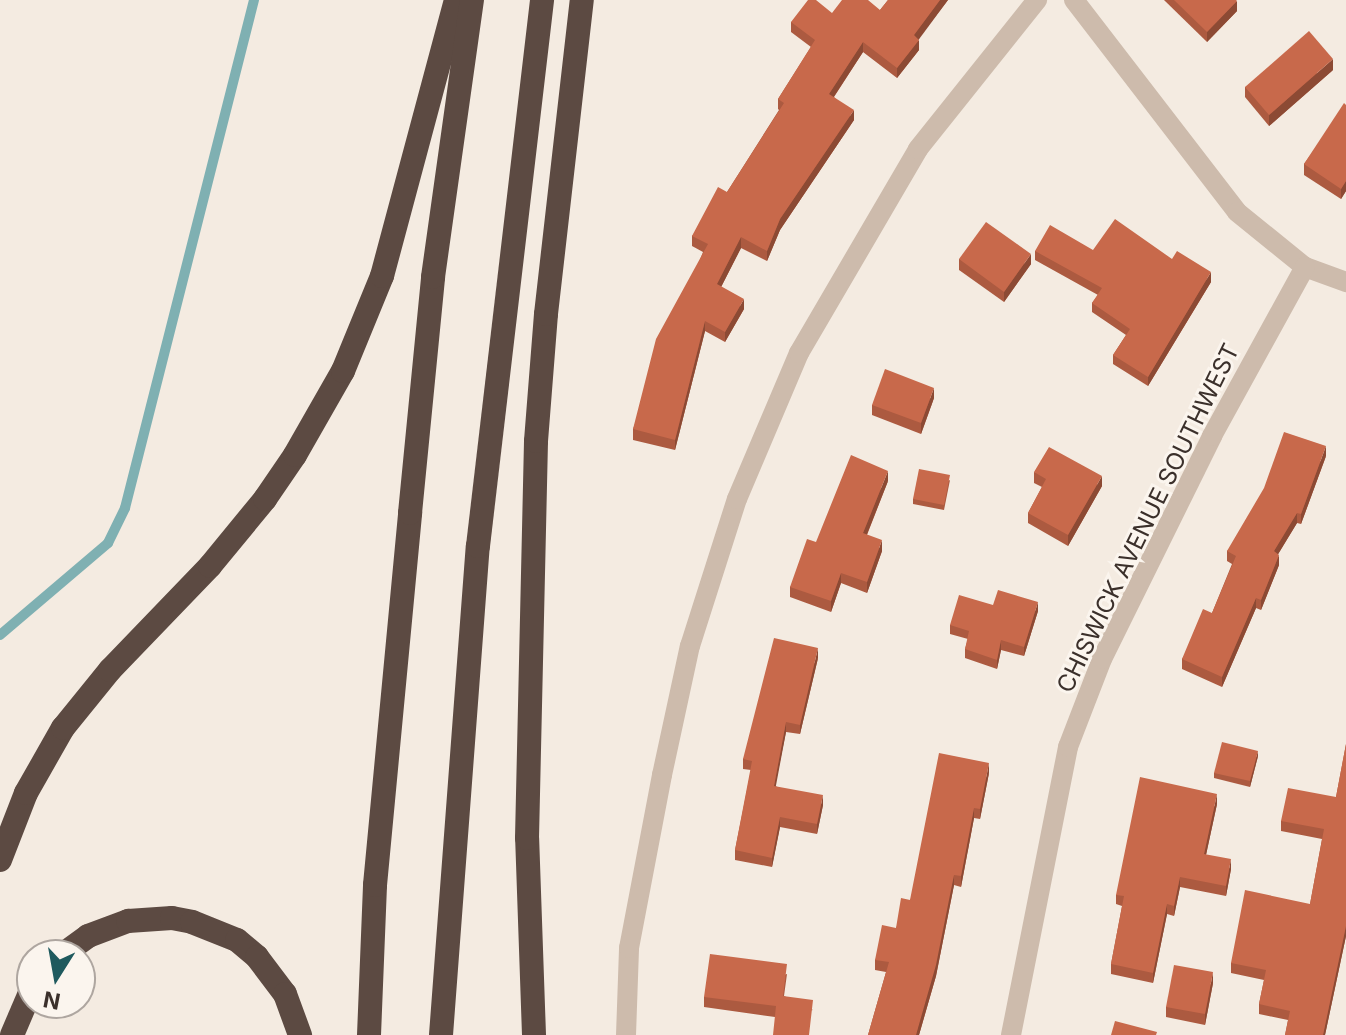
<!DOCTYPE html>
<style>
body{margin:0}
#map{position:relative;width:1346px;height:1035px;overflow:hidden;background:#f4ebe1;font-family:Inter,sans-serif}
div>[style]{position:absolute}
.stream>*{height:10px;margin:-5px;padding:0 5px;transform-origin:5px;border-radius:5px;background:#7fb0b2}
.minor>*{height:20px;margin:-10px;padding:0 10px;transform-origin:10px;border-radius:10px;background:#cdbbac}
.motorway>*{height:24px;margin:-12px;padding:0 12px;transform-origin:12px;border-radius:12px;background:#5c4a42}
.wall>*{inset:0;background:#ac5a40}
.shaded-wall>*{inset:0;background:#8c4a34}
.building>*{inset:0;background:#c8694b}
span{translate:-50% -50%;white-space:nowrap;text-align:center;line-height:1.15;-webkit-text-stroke:6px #fbf5ee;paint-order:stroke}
.street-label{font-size:24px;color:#3b302b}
.north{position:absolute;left:16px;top:939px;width:80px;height:80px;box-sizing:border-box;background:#fbf5ee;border:2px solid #aea6a0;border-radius:50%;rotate:191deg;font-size:22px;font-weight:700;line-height:32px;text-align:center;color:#3b302b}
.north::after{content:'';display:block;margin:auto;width:28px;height:36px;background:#1f5a5e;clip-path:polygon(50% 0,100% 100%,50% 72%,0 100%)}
</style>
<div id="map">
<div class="stream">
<i style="left:0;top:635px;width:142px;rotate:-40.4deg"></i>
<i style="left:108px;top:543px;width:39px;rotate:-64deg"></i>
<i style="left:125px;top:508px;width:524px;rotate:-75.75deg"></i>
</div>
<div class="minor">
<i style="left:1074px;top:0;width:267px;rotate:52.4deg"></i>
<i style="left:1237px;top:212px;width:87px;rotate:39deg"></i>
<i style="left:1305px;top:267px;width:44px;rotate:20.1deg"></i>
<i style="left:626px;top:1035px;width:87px;rotate:-88deg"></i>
<i style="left:629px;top:948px;width:176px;rotate:-79.2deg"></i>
<i style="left:662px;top:775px;width:132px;rotate:-77.8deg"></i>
<i style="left:690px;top:646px;width:154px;rotate:-72.3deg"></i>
<i style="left:737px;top:499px;width:159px;rotate:-67deg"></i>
<i style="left:799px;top:353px;width:236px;rotate:-59.7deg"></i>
<i style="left:918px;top:149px;width:191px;rotate:-51.4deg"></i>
<i style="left:1011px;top:1035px;width:294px;rotate:-78.8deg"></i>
<i style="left:1068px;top:747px;width:94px;rotate:-68.9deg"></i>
<i style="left:1102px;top:659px;width:249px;rotate:-63.7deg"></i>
<i style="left:1212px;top:436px;width:193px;rotate:-61.2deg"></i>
</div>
<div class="motorway">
<i style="left:0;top:860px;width:72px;rotate:-68.8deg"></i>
<i style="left:26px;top:793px;width:75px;rotate:-60.4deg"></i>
<i style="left:63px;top:728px;width:75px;rotate:-51deg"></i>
<i style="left:110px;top:670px;width:144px;rotate:-46.1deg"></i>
<i style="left:210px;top:566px;width:87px;rotate:-50.6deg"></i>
<i style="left:265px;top:499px;width:53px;rotate:-55.7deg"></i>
<i style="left:295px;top:455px;width:97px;rotate:-60.3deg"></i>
<i style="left:343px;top:371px;width:103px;rotate:-67.7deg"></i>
<i style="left:382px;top:276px;width:286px;rotate:-75deg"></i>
<i style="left:62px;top:955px;width:32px;rotate:-36deg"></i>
<i style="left:88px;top:936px;width:43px;rotate:-20.6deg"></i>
<i style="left:128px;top:921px;width:44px;rotate:-3.9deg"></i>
<i style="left:172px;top:918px;width:20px;rotate:11deg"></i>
<i style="left:192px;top:922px;width:48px;rotate:21.8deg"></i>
<i style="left:237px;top:940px;width:26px;rotate:40deg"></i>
<i style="left:257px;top:957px;width:46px;rotate:52.9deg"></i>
<i style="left:285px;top:994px;width:44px;rotate:69.9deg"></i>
<i style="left:12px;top:1035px;width:51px;rotate:-66.9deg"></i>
<i style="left:369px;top:1035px;width:150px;rotate:-87.7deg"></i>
<i style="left:375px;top:885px;width:374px;rotate:-84.6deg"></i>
<i style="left:410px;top:513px;width:237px;rotate:-84.4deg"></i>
<i style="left:433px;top:277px;width:280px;rotate:-82deg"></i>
<i style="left:441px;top:1035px;width:490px;rotate:-85.7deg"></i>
<i style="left:478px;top:546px;width:550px;rotate:-83.31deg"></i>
<i style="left:534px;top:1035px;width:197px;rotate:-92deg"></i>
<i style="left:527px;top:838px;width:397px;rotate:-88.7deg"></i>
<i style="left:536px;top:441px;width:127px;rotate:-85.5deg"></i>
<i style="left:546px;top:314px;width:316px;rotate:-83.5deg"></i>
</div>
<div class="wall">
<i style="clip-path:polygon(888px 0,948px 0,918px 39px,919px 50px,897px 78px,863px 52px,834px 97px,854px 120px,780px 230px,767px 261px,741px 248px,721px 287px,744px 309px,725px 342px,705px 331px,675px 450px,633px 440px,633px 429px,703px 252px,692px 246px,692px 236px,727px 192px,779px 110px,778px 109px,778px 99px,811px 47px,791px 32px,791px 22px,832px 13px,880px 10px)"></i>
<i style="clip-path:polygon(1164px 0,1236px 0,1237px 11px,1207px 42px)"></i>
<i style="clip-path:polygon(1333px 70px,1269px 126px,1245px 97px,1245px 87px)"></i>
<i style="clip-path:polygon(1346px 105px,1346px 191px,1341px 199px,1304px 175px,1304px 164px)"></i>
<i style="clip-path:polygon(1093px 250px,1172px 259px,1211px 282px,1148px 386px,1113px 364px,1113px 355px,1126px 335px,1092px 312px,1092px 303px,1098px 295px,1035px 260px,1035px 251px)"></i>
<i style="clip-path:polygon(959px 259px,1031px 264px,1004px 302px,959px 270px)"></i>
<i style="clip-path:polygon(934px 398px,921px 434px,872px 415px,872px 405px)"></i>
<i style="clip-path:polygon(1326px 456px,1301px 524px,1297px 523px,1278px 554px,1279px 565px,1261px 610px,1256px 608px,1222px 687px,1182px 669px,1182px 659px,1212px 613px,1232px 564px,1227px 561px,1227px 551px)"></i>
<i style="clip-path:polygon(1034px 472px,1102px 486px,1068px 546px,1028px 523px,1028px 513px,1042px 487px,1034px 483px)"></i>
<i style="clip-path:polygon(950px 480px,944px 510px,913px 504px,913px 499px)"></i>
<i style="clip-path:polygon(888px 481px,867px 535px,882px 551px,867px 593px,841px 583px,831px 612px,790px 597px,790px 587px)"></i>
<i style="clip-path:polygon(993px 605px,1038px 611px,1024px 656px,1001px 650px,997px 669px,965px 658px,965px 649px,968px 639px,950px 634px,950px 625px)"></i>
<i style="clip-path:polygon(818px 658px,800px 734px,786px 732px,775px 786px,823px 805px,817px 834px,780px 827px,772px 867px,735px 860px,735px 850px,751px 770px,743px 769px,743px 759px)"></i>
<i style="clip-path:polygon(1346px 744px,1346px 936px,1325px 1035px,1285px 1035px,1288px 1020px,1259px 1014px,1259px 1004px,1264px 980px,1231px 973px,1231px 963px,1310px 904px,1322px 839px,1281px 831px,1281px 821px,1336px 797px)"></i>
<i style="clip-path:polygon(1258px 756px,1250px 787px,1214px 778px,1214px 773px)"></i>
<i style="clip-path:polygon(989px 773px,980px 819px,974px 818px,961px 887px,954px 885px,936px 976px,919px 1035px,868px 1035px,886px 972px,875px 970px,875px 960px,896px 928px,910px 900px)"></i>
<i style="clip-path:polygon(1217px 804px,1206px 855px,1231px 869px,1226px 896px,1180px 887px,1174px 916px,1167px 914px,1153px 983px,1111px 974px,1111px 964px,1122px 906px,1116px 904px,1116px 895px)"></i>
<i style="clip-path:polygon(787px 974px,784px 996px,813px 1010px,775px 1017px,704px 1007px,704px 997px)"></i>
<i style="clip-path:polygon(1213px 983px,1205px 1025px,1166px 1017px,1166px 1007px)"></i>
</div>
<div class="shaded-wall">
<i style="clip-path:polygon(940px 0,948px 0,914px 46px,914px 35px)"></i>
<i style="clip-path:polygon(1237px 1px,1237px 11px,1207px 42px,1207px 32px)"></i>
<i style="clip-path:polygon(919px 40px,919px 50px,897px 78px,897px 68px)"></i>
<i style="clip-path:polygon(863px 42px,863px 52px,829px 104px,829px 94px)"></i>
<i style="clip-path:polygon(1333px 59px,1333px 70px,1269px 126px,1269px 115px)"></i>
<i style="clip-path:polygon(854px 110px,854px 120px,780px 230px,767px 261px,767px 251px,780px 219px)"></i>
<i style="clip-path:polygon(1346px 181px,1346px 191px,1341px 199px,1341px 189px)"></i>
<i style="clip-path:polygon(741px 237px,741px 248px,717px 295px,717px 284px)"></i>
<i style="clip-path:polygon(1031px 254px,1031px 264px,1004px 302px,1004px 292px)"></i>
<i style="clip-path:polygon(1211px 272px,1211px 282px,1148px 386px,1148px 377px)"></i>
<i style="clip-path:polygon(744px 299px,744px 309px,725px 342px,725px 332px)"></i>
<i style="clip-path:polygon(705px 321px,705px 331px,675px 450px,675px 440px)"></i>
<i style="clip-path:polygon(934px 388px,934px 398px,921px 434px,921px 423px)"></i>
<i style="clip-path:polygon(1326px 446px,1326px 456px,1301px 524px,1301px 514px)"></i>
<i style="clip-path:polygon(888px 471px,888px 481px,863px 544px,863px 533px)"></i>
<i style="clip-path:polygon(1102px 476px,1102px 486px,1068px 546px,1068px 535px)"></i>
<i style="clip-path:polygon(1297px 513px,1297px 523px,1274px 561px,1274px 551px)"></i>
<i style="clip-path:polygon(882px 540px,882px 551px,867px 593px,867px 582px)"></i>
<i style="clip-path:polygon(1279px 555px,1279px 565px,1261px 610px,1261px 600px)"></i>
<i style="clip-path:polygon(841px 573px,841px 583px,831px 612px,831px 601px)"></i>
<i style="clip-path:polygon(1256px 598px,1256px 608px,1222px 687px,1222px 677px)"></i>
<i style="clip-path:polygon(1038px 602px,1038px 611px,1024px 656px,1024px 647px)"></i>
<i style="clip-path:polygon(1001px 640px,1001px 650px,997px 669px,997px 660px)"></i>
<i style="clip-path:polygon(818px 648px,818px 658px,800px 734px,800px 725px)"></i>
<i style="clip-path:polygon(786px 722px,786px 732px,774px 796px,774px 786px)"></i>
<i style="clip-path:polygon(1258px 751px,1258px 756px,1250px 787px,1250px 781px)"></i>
<i style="clip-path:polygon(989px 763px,989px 773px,980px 819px,980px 809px)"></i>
<i style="clip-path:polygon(1217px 794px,1217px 804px,1204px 864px,1204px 854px)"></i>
<i style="clip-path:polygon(823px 795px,823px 805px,817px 834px,817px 824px)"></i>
<i style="clip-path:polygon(974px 808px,974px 818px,961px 887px,961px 876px)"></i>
<i style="clip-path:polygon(780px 817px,780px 827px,772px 867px,772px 858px)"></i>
<i style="clip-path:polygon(1231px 859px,1231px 869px,1226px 896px,1226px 886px)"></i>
<i style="clip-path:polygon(954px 875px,954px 885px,936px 976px,919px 1035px,916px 1035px)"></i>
<i style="clip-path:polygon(1180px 877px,1180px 887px,1174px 916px,1174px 906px)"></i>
<i style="clip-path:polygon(1167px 904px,1167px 914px,1153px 983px,1153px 973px)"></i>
<i style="clip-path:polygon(1346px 926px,1346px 936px,1325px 1035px,1323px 1035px)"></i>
<i style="clip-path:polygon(1213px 972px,1213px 983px,1205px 1025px,1205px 1014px)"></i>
</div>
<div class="building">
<i style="clip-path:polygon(808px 0,816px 0,832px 13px,842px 0,868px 0,880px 10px,888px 0,940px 0,914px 35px,919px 40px,897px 68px,863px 42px,829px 94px,854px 110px,780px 219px,767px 251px,741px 237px,717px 284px,744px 299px,725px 332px,705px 321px,675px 440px,633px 429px,656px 339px,708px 244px,692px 236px,718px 187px,727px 192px,784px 103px,778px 99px,815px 40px,791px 22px)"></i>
<i style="clip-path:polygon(1174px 0,1236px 0,1237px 1px,1207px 32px)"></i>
<i style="clip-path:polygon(1309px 31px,1333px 59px,1269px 115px,1245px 87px)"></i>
<i style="clip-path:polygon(1344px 103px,1346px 105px,1346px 181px,1341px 189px,1304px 164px)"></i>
<i style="clip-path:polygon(1115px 219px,1172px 259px,1177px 251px,1211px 272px,1148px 377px,1113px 355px,1130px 329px,1092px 303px,1102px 288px,1035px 251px,1050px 225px,1093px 250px)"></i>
<i style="clip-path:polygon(986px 222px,1031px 254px,1004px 292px,959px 259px)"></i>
<i style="clip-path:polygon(885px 369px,934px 388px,921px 423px,872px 405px)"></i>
<i style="clip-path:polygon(1284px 432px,1326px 446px,1301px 514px,1297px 513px,1274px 551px,1279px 555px,1261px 600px,1256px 598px,1222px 677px,1182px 659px,1203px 609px,1212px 613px,1236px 556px,1227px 551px,1264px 488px)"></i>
<i style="clip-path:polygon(1049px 447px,1102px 476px,1068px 535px,1028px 513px,1046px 479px,1034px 472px)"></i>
<i style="clip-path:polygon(851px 455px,888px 471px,863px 533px,882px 540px,867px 582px,841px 573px,831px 601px,790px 587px,807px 539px,816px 542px)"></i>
<i style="clip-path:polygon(919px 469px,950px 475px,944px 505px,913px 499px)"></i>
<i style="clip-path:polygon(998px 590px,1038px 602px,1024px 647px,1001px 640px,997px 660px,965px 649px,969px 631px,950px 625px,959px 595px,993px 605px)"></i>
<i style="clip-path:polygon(774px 638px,818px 648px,800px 725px,786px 722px,774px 786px,823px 795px,817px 824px,780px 817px,772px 858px,735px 850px,752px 761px,743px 759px)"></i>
<i style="clip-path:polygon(1222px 742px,1258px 751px,1250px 781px,1214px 773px)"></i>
<i style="clip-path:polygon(1346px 744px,1346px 926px,1323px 1035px,1285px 1035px,1290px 1011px,1259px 1004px,1266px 970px,1231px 963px,1245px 890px,1310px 904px,1324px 829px,1281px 821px,1288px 788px,1336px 797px)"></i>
<i style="clip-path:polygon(939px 753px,989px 763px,980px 809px,974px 808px,961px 876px,954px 875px,936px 965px,916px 1035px,868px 1035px,889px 962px,875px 960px,882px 925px,896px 928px,901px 898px,910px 900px)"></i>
<i style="clip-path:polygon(1140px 777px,1217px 794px,1204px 854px,1231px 859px,1226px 886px,1180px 877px,1174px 906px,1167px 904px,1153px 973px,1111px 964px,1124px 896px,1116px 895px)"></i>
<i style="clip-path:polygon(710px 954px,787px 964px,783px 996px,813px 1000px,809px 1035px,773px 1035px,776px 1006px,704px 997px)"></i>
<i style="clip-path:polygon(1174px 965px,1213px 972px,1205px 1014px,1166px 1007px)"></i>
<i style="clip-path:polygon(1115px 1021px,1157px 1032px,1156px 1035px,1111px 1035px)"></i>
</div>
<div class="street-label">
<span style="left:1148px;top:518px;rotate:-64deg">CHISWICK AVENUE SOUTHWEST</span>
</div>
<div class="north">N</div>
</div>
